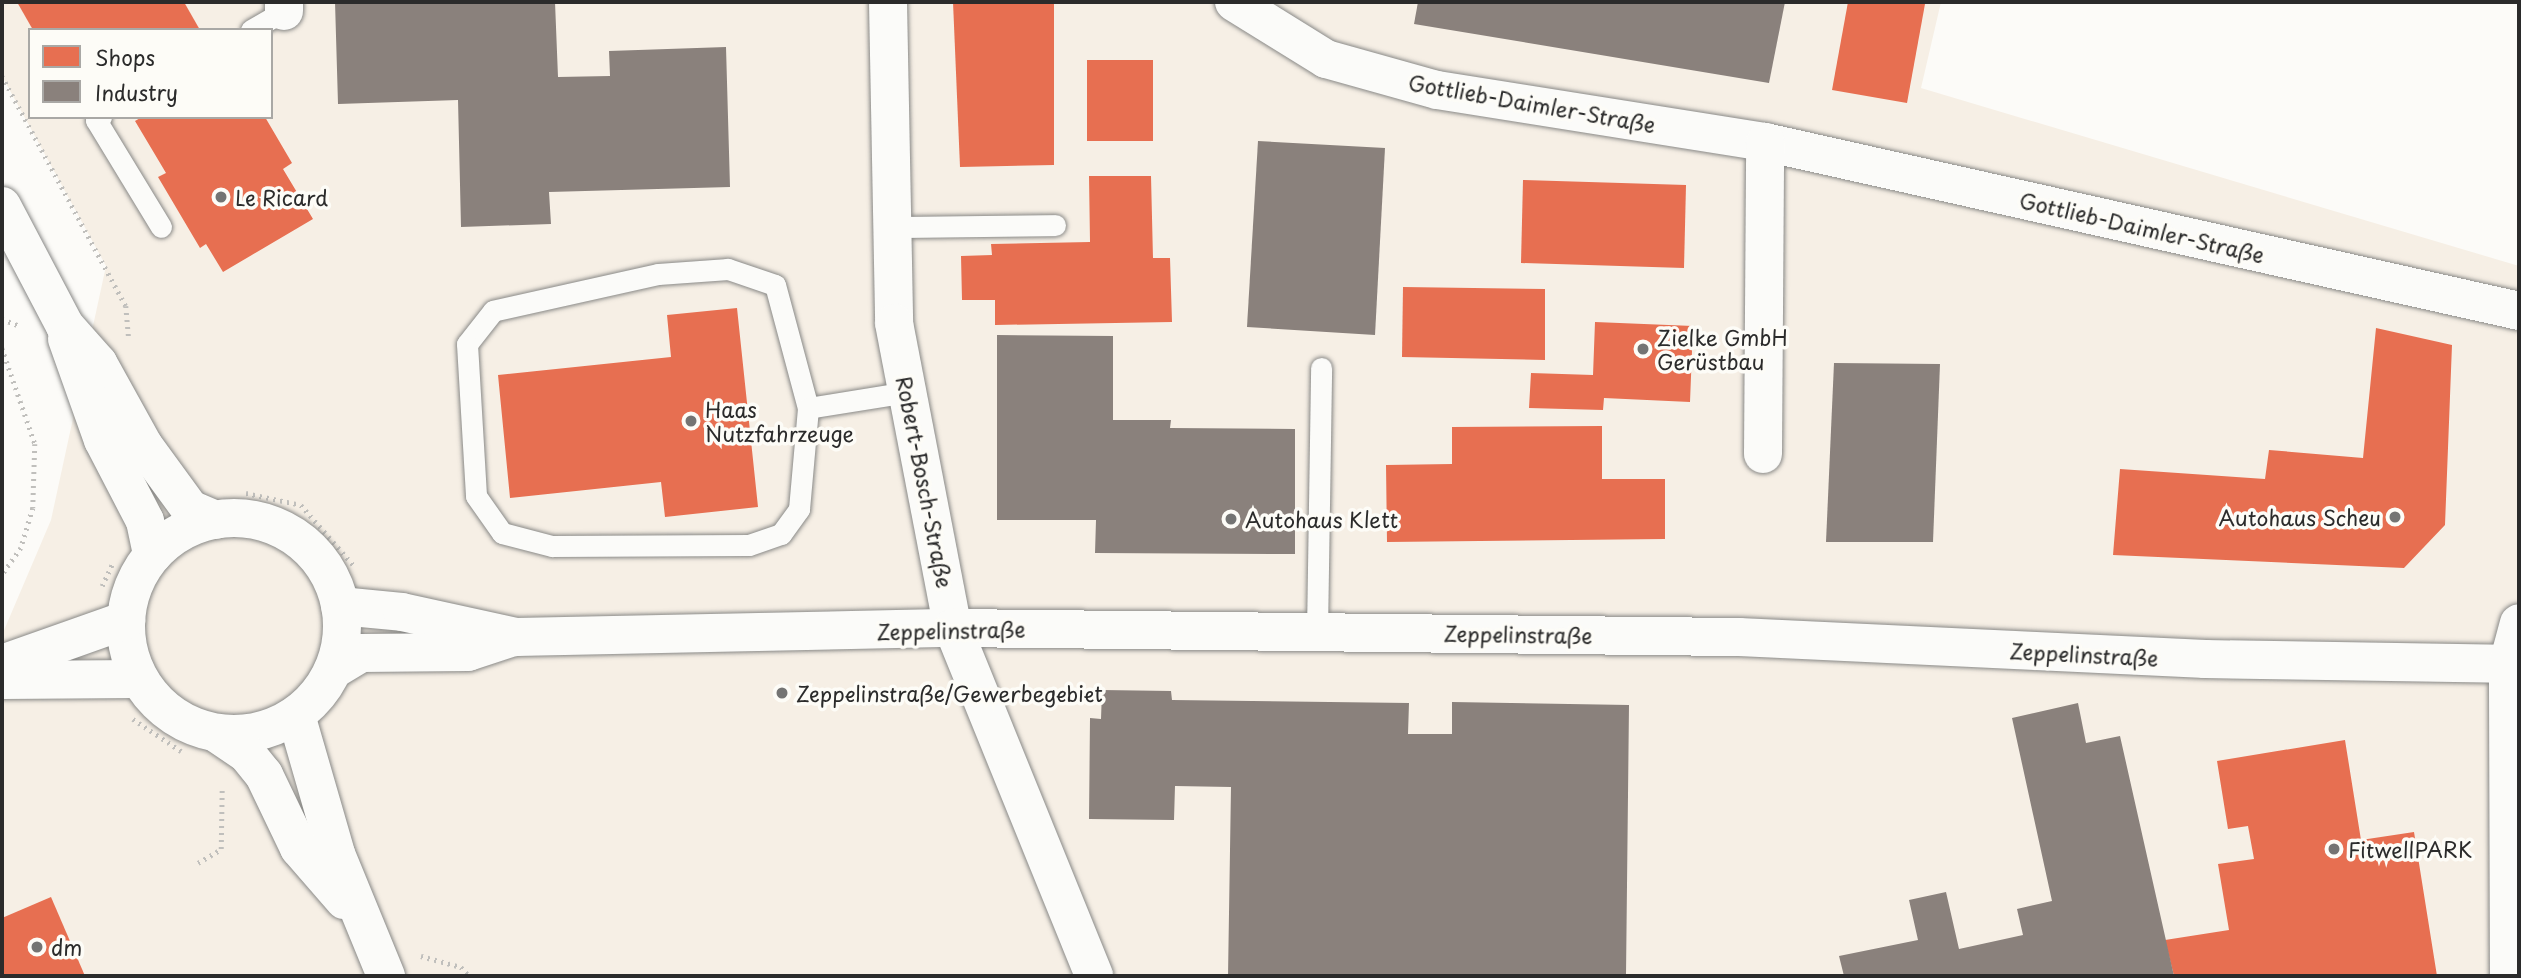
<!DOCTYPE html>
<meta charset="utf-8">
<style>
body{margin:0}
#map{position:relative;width:2521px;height:978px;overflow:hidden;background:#fcfbf8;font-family:"Playpen Sans",sans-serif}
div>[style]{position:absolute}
.built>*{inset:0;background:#f6efe5}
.shops>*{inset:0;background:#e76f51}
.industry>*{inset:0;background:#8a817c}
.path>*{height:4.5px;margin-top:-2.25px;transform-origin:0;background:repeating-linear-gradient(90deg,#c0bfbc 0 2px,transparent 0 7px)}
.roads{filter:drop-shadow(0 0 2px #898987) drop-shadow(0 0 2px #898987)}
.lane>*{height:21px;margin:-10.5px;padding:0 10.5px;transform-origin:10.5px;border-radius:10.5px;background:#fbfbf9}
.street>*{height:38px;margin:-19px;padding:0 19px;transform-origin:19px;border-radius:19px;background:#fbfbf9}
.secondary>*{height:38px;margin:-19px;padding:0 19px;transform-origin:19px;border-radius:19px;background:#fbfbf9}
.secondary>.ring{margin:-19px;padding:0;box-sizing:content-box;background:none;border:38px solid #fbfbf9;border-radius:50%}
.dots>*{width:19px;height:19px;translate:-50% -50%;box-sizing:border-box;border:4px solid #fdfcf7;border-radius:50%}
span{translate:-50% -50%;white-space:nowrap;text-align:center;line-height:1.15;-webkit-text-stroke:7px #fdfcf7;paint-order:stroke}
.street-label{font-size:21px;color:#2b2b2b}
.poi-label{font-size:21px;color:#2b2b2b}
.left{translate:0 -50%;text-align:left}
.right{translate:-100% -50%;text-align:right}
.frame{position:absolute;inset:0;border:4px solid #2b2b2b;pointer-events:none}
.legend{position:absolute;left:28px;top:28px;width:245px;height:91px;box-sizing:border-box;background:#fdfcf7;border:2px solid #a9a8a5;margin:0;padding:9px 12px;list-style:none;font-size:21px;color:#2b2b2b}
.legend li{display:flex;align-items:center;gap:14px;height:35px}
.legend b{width:35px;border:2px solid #a9a8a5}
</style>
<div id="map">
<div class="built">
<i style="clip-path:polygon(evenodd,2px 2px,1941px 2px,1921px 88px,2519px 266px,2519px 976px,2px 976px,2px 635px,51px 520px,106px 266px,2px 76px,2px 2px,30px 30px,271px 30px,271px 117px,30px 117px,30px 30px)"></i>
</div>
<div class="shops">
<i style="clip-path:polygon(17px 2px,184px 2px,200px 30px,33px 30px)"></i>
<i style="clip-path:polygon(953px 2px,1054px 2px,1054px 165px,960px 167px)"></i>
<i style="clip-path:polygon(1848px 2px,1925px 4px,1907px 103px,1832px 90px)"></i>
<i style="clip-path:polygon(1087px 60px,1153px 60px,1153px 141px,1087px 141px)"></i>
<i style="clip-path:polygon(142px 117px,265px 117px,292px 163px,283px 169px,313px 219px,223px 272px,206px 244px,200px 248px,158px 177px,166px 173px,135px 121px)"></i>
<i style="clip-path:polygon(1089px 176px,1151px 176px,1153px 258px,1170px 258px,1172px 322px,995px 325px,995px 300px,962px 300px,961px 256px,992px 255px,991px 244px,1090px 242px)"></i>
<i style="clip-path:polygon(1523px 180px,1686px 185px,1684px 268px,1521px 263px)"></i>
<i style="clip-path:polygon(1403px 287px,1545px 289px,1545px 360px,1402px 357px)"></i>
<i style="clip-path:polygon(737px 308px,758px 507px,665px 517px,661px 482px,510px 498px,498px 375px,671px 357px,667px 315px)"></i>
<i style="clip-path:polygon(1595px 322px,1693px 326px,1690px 402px,1604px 398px,1603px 410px,1529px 408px,1531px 373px,1593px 375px)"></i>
<i style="clip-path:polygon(2376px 328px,2452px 345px,2445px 525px,2404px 568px,2113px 555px,2120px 469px,2265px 479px,2269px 450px,2363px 458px)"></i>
<i style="clip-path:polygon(1602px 426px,1602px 479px,1665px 479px,1665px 539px,1387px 542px,1386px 465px,1452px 464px,1452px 427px)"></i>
<i style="clip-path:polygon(2345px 740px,2361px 840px,2414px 832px,2437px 976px,2174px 976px,2165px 940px,2229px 930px,2218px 864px,2254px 859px,2248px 826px,2228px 829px,2217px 761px)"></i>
<i style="clip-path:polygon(51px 897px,85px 976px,2px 976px,2px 918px)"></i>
</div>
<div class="industry">
<i style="clip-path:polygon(335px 2px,555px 2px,558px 77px,610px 76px,609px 51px,726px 47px,730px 187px,549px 192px,551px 224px,461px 227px,458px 100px,338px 104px)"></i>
<i style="clip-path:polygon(1418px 2px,1785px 2px,1769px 83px,1414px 24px)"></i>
<i style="clip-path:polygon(1258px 141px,1385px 148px,1375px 335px,1247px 327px)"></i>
<i style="clip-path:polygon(997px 335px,1113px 336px,1113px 420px,1171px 420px,1170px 428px,1295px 429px,1295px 554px,1095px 553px,1096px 520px,997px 520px)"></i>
<i style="clip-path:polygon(1834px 363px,1940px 364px,1933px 542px,1826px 542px)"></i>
<i style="clip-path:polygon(1102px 690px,1171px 691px,1172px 700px,1409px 703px,1408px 734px,1452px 734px,1452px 702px,1629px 705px,1626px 976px,1228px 976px,1231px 787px,1175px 786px,1174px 820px,1089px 819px,1090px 718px,1101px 719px)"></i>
<i style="clip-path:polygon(2078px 703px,2086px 743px,2120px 736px,2174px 976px,1844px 976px,1839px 956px,1918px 940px,1909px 900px,1946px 892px,1959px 949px,2023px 935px,2017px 909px,2052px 901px,2012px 718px)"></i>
</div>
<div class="path">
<i style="left:2px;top:76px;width:261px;rotate:61.7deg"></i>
<i style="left:126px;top:306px;width:33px;rotate:85deg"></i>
<i style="left:2px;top:319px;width:19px;rotate:21deg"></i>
<i style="left:2px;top:348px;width:102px;rotate:71deg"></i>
<i style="left:35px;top:444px;width:64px;rotate:91.8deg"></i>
<i style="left:33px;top:508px;width:42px;rotate:106.7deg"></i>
<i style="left:21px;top:548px;width:33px;rotate:125deg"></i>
<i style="left:246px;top:493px;width:56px;rotate:12.3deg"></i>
<i style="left:301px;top:505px;width:82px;rotate:48.9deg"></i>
<i style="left:102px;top:586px;width:26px;rotate:-65deg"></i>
<i style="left:133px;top:719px;width:58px;rotate:33.7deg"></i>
<i style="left:198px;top:863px;width:27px;rotate:-31deg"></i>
<i style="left:221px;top:849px;width:61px;rotate:-89.1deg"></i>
<i style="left:421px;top:956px;width:41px;rotate:15.4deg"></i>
<i style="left:461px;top:967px;width:12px;rotate:48deg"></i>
</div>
<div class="roads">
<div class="lane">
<i style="left:251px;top:30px;width:38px;rotate:-30deg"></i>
<i style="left:101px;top:117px;width:6px;rotate:149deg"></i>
<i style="left:96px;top:120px;width:125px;rotate:58.7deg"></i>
<i style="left:892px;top:227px;width:163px;rotate:-0.7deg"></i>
<i style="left:808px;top:408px;width:127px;rotate:-105deg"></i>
<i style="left:775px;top:285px;width:50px;rotate:-161.2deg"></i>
<i style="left:728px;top:269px;width:70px;rotate:175.9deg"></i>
<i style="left:658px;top:274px;width:169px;rotate:167.4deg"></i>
<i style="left:493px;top:311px;width:42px;rotate:128.2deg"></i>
<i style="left:467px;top:344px;width:152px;rotate:86.6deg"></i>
<i style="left:476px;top:496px;width:45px;rotate:54.9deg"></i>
<i style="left:502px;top:533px;width:52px;rotate:14.6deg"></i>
<i style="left:552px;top:546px;width:197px;rotate:-0.3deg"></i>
<i style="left:749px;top:545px;width:34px;rotate:-19deg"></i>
<i style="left:781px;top:534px;width:31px;rotate:-54deg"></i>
<i style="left:799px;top:509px;width:101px;rotate:-84.9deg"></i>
<i style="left:808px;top:408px;width:100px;rotate:-9.2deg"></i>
<i style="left:1317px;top:632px;width:264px;rotate:-89.1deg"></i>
</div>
<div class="street">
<i style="left:888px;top:2px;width:321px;rotate:88.9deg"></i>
<i style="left:894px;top:323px;width:311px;rotate:79.1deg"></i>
<i style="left:953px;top:628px;width:375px;rotate:67.9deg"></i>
<i style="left:1234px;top:2px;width:108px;rotate:31.8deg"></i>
<i style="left:1326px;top:59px;width:115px;rotate:15.6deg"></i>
<i style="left:1437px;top:90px;width:332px;rotate:9deg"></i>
<i style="left:1765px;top:142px;width:773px;rotate:12.63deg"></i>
<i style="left:284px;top:11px;width:9px;rotate:-90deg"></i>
<i style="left:1763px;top:454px;width:312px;rotate:-89.6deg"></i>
<i style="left:340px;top:606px;width:62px;rotate:5.5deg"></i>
<i style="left:402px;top:612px;width:117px;rotate:12.4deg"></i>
<i style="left:516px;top:637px;width:437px;rotate:-1.2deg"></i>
<i style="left:953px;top:628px;width:786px;rotate:0.66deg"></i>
<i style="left:1739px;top:637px;width:467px;rotate:2.7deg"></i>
<i style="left:2205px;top:659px;width:314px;rotate:0.9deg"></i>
<i style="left:333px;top:670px;width:33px;rotate:-31deg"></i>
<i style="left:361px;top:653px;width:107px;rotate:-0.5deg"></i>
<i style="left:468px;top:652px;width:44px;rotate:-18.4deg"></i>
<i style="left:2509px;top:976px;width:312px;rotate:-90.2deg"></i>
<i style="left:2508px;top:664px;width:42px;rotate:-75deg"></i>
</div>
<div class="secondary">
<i style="left:2px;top:206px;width:136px;rotate:62.3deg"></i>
<i style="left:65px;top:326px;width:50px;rotate:48.3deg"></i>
<i style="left:98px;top:363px;width:95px;rotate:61deg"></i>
<i style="left:144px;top:446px;width:78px;rotate:53.9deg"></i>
<i style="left:190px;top:509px;width:28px;rotate:23deg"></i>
<i style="left:67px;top:339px;width:107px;rotate:70.4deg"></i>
<i style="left:103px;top:440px;width:91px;rotate:62.6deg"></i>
<i style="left:145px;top:521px;width:35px;rotate:78deg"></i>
<i class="ring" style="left:126px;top:518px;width:178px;height:178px"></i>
<i style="left:2px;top:664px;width:132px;rotate:-19.5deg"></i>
<i style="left:2px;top:680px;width:137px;rotate:-0.4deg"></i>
<i style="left:296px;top:715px;width:145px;rotate:73.9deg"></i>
<i style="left:336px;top:854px;width:132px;rotate:67.7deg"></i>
<i style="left:216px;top:733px;width:37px;rotate:34deg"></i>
<i style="left:247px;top:754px;width:27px;rotate:51deg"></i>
<i style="left:264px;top:775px;width:81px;rotate:64.4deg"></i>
<i style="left:299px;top:848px;width:69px;rotate:49.1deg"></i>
</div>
</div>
<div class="dots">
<i style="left:221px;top:197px;background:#747473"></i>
<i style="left:1643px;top:349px;background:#747473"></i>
<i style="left:691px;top:421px;background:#747473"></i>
<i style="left:2395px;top:517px;background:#747473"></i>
<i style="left:1231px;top:519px;background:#747473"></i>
<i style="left:782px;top:693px;background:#747473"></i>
<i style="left:2334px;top:849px;background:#747473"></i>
<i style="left:37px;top:947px;background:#747473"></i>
</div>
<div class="street-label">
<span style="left:1532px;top:103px;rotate:10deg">Gottlieb-Daimler-Straße</span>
<span style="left:2142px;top:227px;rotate:13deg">Gottlieb-Daimler-Straße</span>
<span style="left:925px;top:482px;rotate:79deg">Robert-Bosch-Straße</span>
<span style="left:951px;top:630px;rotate:-1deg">Zeppelinstraße</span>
<span style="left:1518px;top:634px;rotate:1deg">Zeppelinstraße</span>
<span style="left:2084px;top:654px;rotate:3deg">Zeppelinstraße</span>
</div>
<div class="poi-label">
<span class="left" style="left:235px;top:197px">Le Ricard</span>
<span class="left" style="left:1657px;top:349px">Zielke GmbH<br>Gerüstbau</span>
<span class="left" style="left:705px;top:421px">Haas<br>Nutzfahrzeuge</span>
<span class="right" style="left:2381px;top:517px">Autohaus Scheu</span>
<span class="left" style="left:1245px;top:519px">Autohaus Klett</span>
<span class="left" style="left:796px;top:693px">Zeppelinstraße/Gewerbegebiet</span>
<span class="left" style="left:2348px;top:849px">FitwellPARK</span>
<span class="left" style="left:51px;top:947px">dm</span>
</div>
<div class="frame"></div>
<ul class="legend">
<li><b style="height:19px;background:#e76f51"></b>Shops</li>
<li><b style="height:19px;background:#8a817c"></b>Industry</li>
</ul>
</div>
